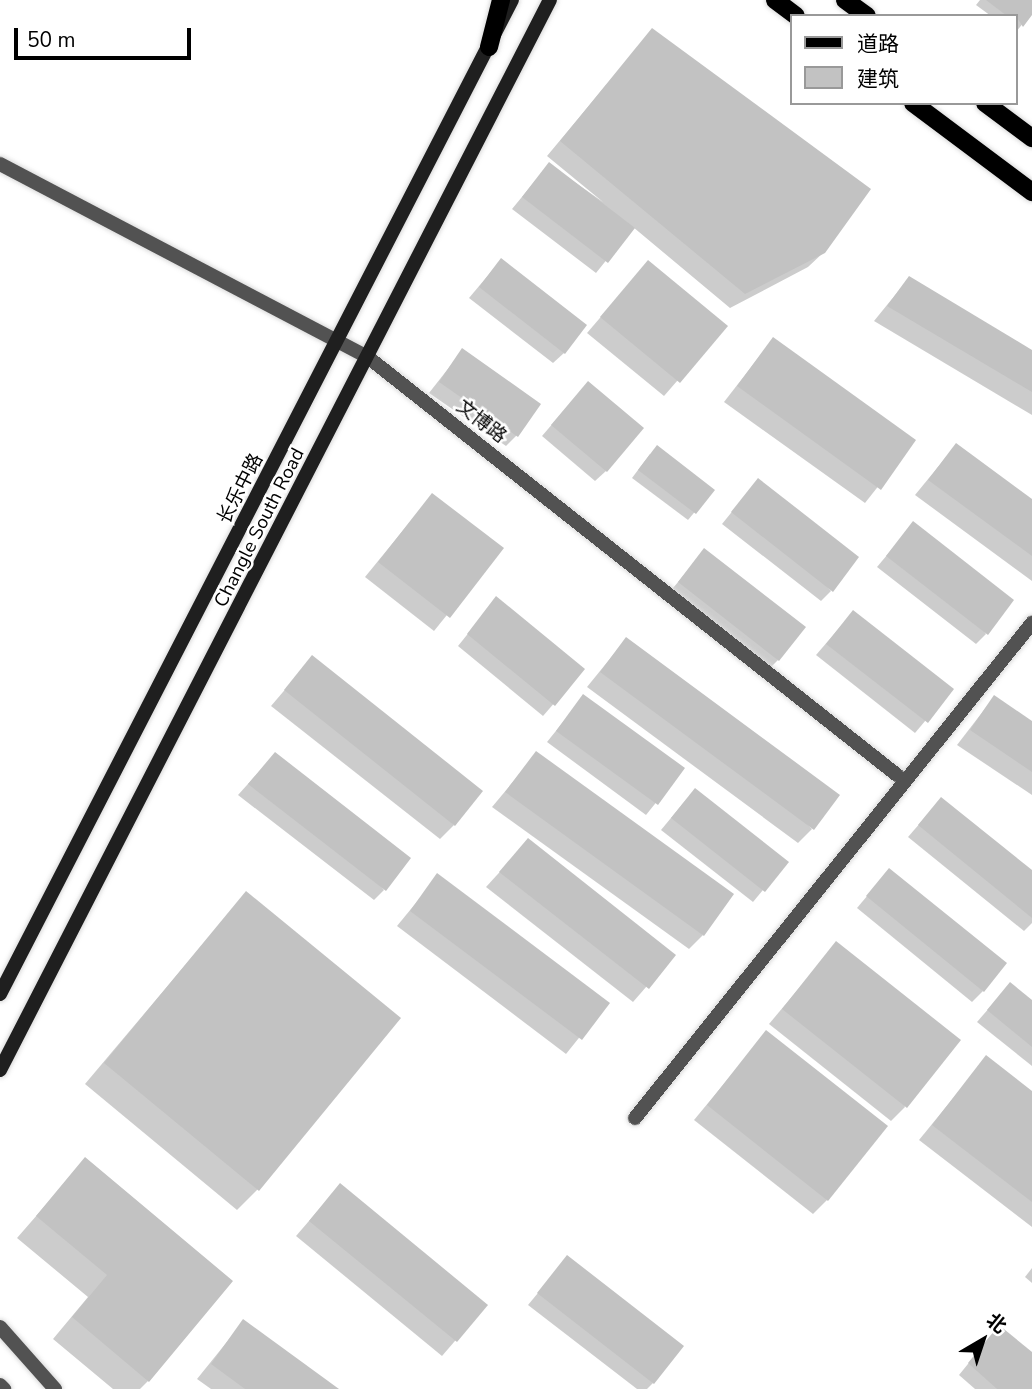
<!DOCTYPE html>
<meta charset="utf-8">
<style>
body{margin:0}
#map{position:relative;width:1032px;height:1389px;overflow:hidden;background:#fff;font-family:"Nunito Sans","Noto Sans SC",sans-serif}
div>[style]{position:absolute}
.shadow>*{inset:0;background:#0003}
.building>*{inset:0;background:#c2c2c2}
.roads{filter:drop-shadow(0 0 2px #dbdbdb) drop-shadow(0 0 2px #dbdbdb)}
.service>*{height:14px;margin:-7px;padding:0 7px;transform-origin:7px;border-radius:7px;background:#525252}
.tertiary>*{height:14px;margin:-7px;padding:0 7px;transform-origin:7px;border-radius:7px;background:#525252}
.secondary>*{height:14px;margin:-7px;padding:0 7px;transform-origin:7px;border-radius:7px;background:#1f1f1f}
.primary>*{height:18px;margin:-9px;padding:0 9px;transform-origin:9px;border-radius:9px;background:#000}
span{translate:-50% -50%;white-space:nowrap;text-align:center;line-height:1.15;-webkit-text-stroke:5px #fff;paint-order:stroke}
.street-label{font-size:19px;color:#000}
.legend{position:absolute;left:790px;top:14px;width:228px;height:91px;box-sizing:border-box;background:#fff;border:2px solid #999;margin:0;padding:9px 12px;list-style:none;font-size:21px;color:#000}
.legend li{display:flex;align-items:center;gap:14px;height:35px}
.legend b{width:35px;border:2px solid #999}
.north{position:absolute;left:948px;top:1305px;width:70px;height:70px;-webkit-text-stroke:5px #fff;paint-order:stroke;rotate:39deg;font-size:19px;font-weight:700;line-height:28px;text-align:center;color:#000}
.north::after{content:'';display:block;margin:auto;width:24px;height:32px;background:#000;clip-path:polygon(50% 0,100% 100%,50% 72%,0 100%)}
.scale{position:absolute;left:14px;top:28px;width:177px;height:32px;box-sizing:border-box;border:4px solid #000;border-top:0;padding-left:9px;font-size:21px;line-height:24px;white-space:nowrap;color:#000;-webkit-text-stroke:5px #fff;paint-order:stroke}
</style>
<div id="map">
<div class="shadow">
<i style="clip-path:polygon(980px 0,1032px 0,1032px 12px,1016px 32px,1016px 16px,991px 16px,976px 5px)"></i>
<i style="clip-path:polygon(652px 30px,824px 252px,808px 267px,730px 308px,633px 227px,596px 273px,512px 209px,549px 164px,603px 202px,547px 156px)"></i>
<i style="clip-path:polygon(501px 260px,564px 353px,553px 363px,469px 298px)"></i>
<i style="clip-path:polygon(648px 262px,725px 326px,664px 396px,587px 333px)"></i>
<i style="clip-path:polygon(909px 278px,1032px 352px,1032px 415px,874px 321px)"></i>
<i style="clip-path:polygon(773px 339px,914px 441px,865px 503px,724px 402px)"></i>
<i style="clip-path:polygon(462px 351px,517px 435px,506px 446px,429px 393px)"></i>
<i style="clip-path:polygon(578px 394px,606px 471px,595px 481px,542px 436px)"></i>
<i style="clip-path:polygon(956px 445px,1032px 501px,1032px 581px,915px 495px)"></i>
<i style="clip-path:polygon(650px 454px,713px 490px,688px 520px,632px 478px)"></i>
<i style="clip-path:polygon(748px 492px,831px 591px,821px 601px,722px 524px)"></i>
<i style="clip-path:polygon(432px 495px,501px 548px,434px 631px,365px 577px)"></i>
<i style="clip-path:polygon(913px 524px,986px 634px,976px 644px,877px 567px)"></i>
<i style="clip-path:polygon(704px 551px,778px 660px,767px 671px,668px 594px)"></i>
<i style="clip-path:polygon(496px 599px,583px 670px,543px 716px,458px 646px)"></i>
<i style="clip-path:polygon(853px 612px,952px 689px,915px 733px,816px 655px)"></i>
<i style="clip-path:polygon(626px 639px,812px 829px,798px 843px,587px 687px)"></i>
<i style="clip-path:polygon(312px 658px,454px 825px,440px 839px,271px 706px)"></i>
<i style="clip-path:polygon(584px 696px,683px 769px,646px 815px,547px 742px)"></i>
<i style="clip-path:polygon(994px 697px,1032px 723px,1032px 795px,957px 745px)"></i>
<i style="clip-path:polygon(537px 753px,703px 935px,689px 949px,492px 807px)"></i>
<i style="clip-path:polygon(275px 754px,384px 890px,374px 900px,238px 795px)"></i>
<i style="clip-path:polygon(941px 799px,1032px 873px,1032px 923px,1024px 931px,908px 837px)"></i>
<i style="clip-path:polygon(685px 801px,786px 862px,753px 902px,661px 830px)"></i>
<i style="clip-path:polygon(528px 841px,674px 955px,633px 1002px,486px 887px)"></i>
<i style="clip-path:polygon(889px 870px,983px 991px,972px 1002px,857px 908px)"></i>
<i style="clip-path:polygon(438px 876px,607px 1003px,566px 1054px,397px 926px)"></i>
<i style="clip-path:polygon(246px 893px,258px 1189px,237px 1210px,85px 1084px)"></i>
<i style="clip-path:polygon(836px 944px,905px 1107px,891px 1121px,769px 1024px)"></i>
<i style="clip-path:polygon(1010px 984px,1032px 1002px,1032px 1066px,977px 1022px)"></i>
<i style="clip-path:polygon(766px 1033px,827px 1200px,813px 1214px,694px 1120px)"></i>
<i style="clip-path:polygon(986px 1058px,1032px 1093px,1032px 1227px,919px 1140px)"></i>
<i style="clip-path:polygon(85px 1160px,148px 1381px,140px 1389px,113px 1389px,53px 1339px,88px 1297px,17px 1238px)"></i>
<i style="clip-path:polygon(340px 1185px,486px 1305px,442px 1356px,296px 1236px)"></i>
<i style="clip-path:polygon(567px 1258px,653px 1383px,647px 1389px,637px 1389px,528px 1305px)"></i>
<i style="clip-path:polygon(1032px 1268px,1032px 1283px,1025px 1277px)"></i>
<i style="clip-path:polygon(243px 1322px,336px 1389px,211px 1389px,197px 1379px)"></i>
<i style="clip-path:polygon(989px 1338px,1032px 1354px,1032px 1389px,975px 1389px,959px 1375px)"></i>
</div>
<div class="building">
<i style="clip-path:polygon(986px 0,1032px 0,1032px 15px,1023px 27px,1016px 16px,1007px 16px)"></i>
<i style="clip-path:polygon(652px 28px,871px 189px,825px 253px,745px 294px,560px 141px)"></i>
<i style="clip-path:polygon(549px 162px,635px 228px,608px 263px,522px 197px)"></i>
<i style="clip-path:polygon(501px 258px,587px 325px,565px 354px,479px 287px)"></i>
<i style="clip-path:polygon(648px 260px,728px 326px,680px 383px,600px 317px)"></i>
<i style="clip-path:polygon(909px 276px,1032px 350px,1032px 392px,887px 306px)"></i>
<i style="clip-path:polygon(773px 337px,916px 440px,881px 490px,737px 386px)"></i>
<i style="clip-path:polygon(462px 348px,541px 404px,518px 437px,439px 382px)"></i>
<i style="clip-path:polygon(588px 381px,644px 428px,607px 472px,551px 425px)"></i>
<i style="clip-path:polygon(956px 443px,1032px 499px,1032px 556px,928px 480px)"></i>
<i style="clip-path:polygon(657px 445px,715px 490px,696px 514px,638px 470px)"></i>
<i style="clip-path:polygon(758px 478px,859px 557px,833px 592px,731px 512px)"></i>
<i style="clip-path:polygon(432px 493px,504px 548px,450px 618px,378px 562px)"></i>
<i style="clip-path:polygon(913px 521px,1014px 600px,988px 635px,886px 556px)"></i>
<i style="clip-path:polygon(704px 548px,806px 627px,779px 661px,678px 582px)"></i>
<i style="clip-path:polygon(496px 596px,585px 669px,555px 706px,467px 634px)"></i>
<i style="clip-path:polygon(853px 610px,954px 689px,928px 723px,826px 644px)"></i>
<i style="clip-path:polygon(626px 637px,840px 795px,814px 830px,600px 672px)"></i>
<i style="clip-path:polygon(312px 655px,483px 791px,455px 826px,284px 690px)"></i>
<i style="clip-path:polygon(583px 694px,685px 768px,658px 805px,556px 731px)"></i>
<i style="clip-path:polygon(994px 695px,1032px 721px,1032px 772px,970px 730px)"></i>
<i style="clip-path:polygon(536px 751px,734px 894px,704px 936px,505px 792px)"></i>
<i style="clip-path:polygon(275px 752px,411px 858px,386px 891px,248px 784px)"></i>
<i style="clip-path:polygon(695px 788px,789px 862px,765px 892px,671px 818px)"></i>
<i style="clip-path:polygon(941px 797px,1032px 870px,1032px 918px,918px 825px)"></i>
<i style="clip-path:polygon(528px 838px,676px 955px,649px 989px,499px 872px)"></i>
<i style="clip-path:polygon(889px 868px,1007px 963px,984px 992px,866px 896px)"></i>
<i style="clip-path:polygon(437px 873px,610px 1003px,582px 1040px,410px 911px)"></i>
<i style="clip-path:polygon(246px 891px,401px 1018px,259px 1191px,104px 1063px)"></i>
<i style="clip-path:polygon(836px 941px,961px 1040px,907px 1108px,782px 1009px)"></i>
<i style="clip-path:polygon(1010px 982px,1032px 1000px,1032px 1047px,987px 1010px)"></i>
<i style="clip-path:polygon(766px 1030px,888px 1126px,828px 1201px,707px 1105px)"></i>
<i style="clip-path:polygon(986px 1055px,1032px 1091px,1032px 1202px,932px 1125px)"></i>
<i style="clip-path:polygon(85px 1157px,233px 1281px,149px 1382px,72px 1317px,107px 1275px,36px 1216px)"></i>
<i style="clip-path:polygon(340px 1183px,488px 1305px,457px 1342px,309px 1221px)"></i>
<i style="clip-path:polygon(567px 1255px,684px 1346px,654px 1384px,537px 1293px)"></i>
<i style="clip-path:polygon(243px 1319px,339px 1389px,245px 1389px,211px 1364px)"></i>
<i style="clip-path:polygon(999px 1325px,1032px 1352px,1032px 1389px,997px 1389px,968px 1363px)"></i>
</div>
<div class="roads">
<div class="service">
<i style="left:635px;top:1118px;width:635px;rotate:-51.27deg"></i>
</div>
<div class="tertiary">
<i style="left:0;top:164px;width:417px;rotate:27.7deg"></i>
<i style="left:369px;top:358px;width:673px;rotate:38.3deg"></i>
<i style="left:0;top:1327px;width:83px;rotate:48.4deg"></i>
<i style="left:0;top:1385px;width:6px;rotate:45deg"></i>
</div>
<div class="secondary">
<i style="left:0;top:994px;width:1118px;rotate:-62.75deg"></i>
<i style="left:0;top:1070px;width:1203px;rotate:-62.8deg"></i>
</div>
<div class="primary">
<i style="left:775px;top:0;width:26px;rotate:37deg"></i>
<i style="left:845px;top:0;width:27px;rotate:36deg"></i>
<i style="left:489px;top:47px;width:49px;rotate:-75.7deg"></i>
<i style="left:913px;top:103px;width:149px;rotate:36.8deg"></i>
<i style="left:985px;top:103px;width:59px;rotate:36.7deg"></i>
</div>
</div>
<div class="street-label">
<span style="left:481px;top:422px;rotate:38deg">文博路</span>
<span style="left:241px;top:489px;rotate:-63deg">长乐中路</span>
<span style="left:260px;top:528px;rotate:-63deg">Changle South Road</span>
</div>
<ul class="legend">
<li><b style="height:9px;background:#000"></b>道路</li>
<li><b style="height:19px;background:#c2c2c2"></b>建筑</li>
</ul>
<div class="north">北</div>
<div class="scale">50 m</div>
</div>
